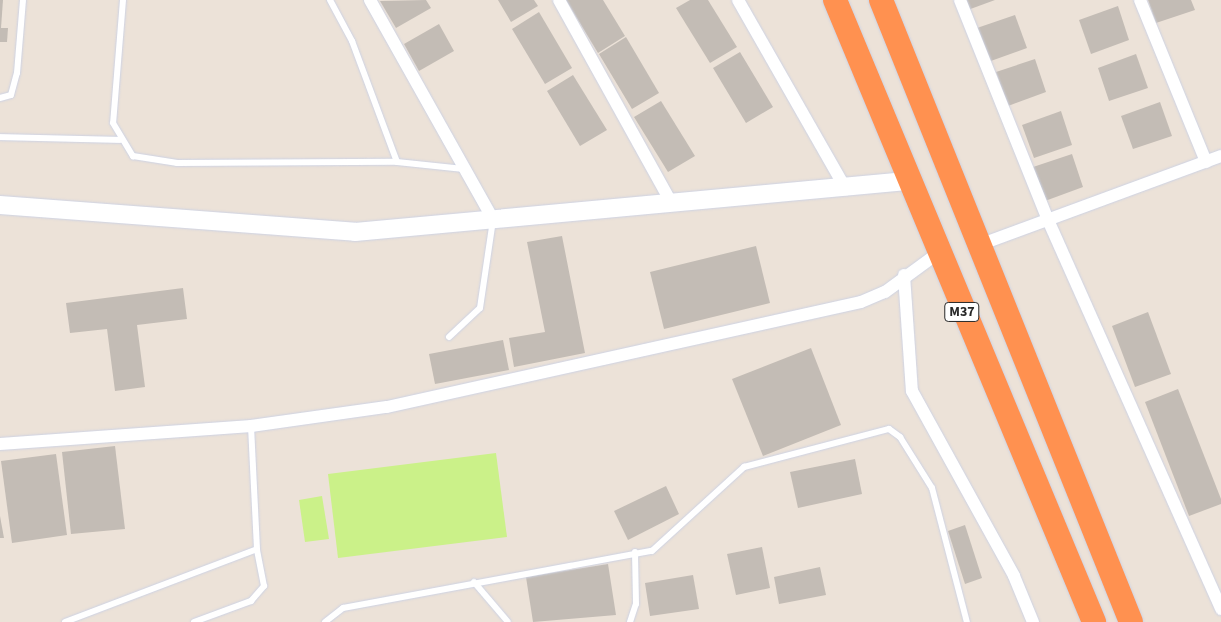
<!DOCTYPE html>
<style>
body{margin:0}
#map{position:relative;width:1221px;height:622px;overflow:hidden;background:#ece2d8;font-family:"Source Sans 3",sans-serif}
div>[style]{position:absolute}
.pitch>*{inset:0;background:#cbf189}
.building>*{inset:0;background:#c3bcb5}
.roads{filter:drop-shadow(0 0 1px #cdd2e3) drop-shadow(0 0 1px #cdd2e3)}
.lane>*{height:6px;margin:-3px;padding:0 3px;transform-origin:3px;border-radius:3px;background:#fff}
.street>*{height:12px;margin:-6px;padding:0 6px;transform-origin:6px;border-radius:6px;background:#fff}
.secondary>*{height:18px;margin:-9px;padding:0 9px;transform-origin:9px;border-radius:9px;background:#fff}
.highway>*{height:24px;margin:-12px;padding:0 12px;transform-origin:12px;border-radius:12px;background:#ff9150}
span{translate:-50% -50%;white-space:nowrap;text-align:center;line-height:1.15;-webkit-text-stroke:4.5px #fff;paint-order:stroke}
.shield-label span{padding:1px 4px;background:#fff;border:1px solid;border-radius:4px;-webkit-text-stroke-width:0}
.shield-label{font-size:14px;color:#282828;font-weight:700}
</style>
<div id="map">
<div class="pitch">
<i style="clip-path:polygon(496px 453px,507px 537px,338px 558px,328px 474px)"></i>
<i style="clip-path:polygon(322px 496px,329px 539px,305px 542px,299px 500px)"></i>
</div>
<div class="building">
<i style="clip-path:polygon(0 0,3px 0,1px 28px,0 28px)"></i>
<i style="clip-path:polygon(426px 0,431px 8px,396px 28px,380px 1px)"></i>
<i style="clip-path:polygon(498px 0,534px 0,538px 6px,511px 22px)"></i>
<i style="clip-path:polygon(566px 0,603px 0,625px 36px,598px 53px)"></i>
<i style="clip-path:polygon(690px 0,708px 0,737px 47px,710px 63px,676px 8px)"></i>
<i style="clip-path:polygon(961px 0,995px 0,965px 11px)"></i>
<i style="clip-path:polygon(1148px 0,1191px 0,1195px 10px,1156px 23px)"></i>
<i style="clip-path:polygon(1118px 6px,1129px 40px,1091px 54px,1079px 20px)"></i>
<i style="clip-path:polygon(539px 12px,572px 68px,545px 84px,512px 29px)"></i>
<i style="clip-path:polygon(1015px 15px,1027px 48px,988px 62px,977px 28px)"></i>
<i style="clip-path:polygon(439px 24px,454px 51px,419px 71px,404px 44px)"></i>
<i style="clip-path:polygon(0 28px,8px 28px,7px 42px,0 42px)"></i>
<i style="clip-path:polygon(626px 37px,659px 93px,632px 109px,599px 54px)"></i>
<i style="clip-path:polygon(740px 52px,773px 107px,746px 123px,713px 68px)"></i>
<i style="clip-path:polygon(1136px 54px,1148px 88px,1109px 101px,1098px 68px)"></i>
<i style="clip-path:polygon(1035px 59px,1046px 92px,1008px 106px,996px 72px)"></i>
<i style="clip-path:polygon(573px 75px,607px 130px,580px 146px,547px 91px)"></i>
<i style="clip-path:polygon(661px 101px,695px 156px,668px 172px,634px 117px)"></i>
<i style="clip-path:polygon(1160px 102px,1172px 136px,1133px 149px,1121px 116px)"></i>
<i style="clip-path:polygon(1061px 111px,1072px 145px,1034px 158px,1022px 125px)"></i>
<i style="clip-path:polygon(1072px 154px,1083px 187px,1045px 201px,1033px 167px)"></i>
<i style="clip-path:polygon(562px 236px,585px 353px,514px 367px,509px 338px,545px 332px,527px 242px)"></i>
<i style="clip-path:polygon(756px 246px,770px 303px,664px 329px,650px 272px)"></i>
<i style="clip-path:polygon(183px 288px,187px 319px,137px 325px,145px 387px,115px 391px,107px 329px,70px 333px,66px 303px)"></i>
<i style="clip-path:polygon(1148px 312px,1171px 374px,1135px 387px,1112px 326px)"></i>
<i style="clip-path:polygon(503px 340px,509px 370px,435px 384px,429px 354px)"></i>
<i style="clip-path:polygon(811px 348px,841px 425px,763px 456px,732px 379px)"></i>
<i style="clip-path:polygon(1178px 389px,1221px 499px,1221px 504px,1189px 516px,1145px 402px)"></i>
<i style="clip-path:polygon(115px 446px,125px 529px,71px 534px,62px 452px)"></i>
<i style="clip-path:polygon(56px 454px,67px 535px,12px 543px,1px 461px)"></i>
<i style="clip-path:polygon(855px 459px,862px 494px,798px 508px,790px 472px)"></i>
<i style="clip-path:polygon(666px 486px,679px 514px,628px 540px,614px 511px)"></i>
<i style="clip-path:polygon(0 516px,4px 538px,0 538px)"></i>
<i style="clip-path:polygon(965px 525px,982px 578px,965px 584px,948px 531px)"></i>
<i style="clip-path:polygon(762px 547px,770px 588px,736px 595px,727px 554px)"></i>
<i style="clip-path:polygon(608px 564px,616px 615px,533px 622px,526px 577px)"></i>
<i style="clip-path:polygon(820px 567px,826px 595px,779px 604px,774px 577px)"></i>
<i style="clip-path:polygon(693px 575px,699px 609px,650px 616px,645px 583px)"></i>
</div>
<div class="roads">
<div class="lane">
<i style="left:123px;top:0;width:123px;rotate:94.6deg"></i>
<i style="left:113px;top:123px;width:39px;rotate:59deg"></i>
<i style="left:133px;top:156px;width:45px;rotate:9deg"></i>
<i style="left:177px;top:163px;width:220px;rotate:-0.3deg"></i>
<i style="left:397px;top:162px;width:67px;rotate:6deg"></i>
<i style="left:330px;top:0;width:47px;rotate:61.8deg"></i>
<i style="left:352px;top:41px;width:129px;rotate:69.6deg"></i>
<i style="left:0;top:98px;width:11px;rotate:-15deg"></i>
<i style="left:11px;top:95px;width:23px;rotate:-75deg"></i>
<i style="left:17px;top:73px;width:73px;rotate:-85.3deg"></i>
<i style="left:0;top:137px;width:120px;rotate:1.4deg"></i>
<i style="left:449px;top:337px;width:42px;rotate:-43.1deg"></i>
<i style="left:480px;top:308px;width:89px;rotate:-81.6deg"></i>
<i style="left:474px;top:582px;width:52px;rotate:49.6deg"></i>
<i style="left:65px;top:622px;width:205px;rotate:-20.8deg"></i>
<i style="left:194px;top:622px;width:61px;rotate:-20.2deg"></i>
<i style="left:251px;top:601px;width:20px;rotate:-49deg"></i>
<i style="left:264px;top:586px;width:38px;rotate:-101deg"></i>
<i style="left:257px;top:549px;width:123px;rotate:-92.8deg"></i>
<i style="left:325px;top:622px;width:23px;rotate:-38deg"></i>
<i style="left:343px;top:608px;width:314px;rotate:-10.5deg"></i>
<i style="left:652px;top:551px;width:125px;rotate:-42.4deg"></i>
<i style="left:744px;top:467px;width:150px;rotate:-14.7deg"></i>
<i style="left:889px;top:429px;width:14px;rotate:36deg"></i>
<i style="left:900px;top:437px;width:60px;rotate:57.9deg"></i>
<i style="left:932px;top:488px;width:138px;rotate:75.4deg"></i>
<i style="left:630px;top:622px;width:19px;rotate:-72deg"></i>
<i style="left:636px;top:604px;width:52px;rotate:-91.1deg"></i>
</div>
<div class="street">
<i style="left:370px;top:0;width:251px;rotate:60.7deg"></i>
<i style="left:559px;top:0;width:229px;rotate:61deg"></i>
<i style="left:738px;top:0;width:218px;rotate:60.3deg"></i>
<i style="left:960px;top:0;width:237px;rotate:68.2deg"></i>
<i style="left:1048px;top:220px;width:426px;rotate:66deg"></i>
<i style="left:1140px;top:0;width:175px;rotate:67.8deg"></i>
<i style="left:979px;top:245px;width:258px;rotate:-20.2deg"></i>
<i style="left:904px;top:275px;width:116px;rotate:86.1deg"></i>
<i style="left:912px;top:391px;width:211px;rotate:61.1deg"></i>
<i style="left:1014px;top:576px;width:50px;rotate:67.6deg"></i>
<i style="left:0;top:444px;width:252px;rotate:-4.1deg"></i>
<i style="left:251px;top:426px;width:137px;rotate:-8deg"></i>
<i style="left:387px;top:407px;width:485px;rotate:-12.5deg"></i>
<i style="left:861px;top:302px;width:26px;rotate:-23deg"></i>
<i style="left:885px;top:292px;width:64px;rotate:-36.2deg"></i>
</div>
<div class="secondary">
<i style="left:0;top:205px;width:356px;rotate:4.3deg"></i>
<i style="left:355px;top:232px;width:554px;rotate:-5.28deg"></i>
</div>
<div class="highway">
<i style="left:835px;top:0;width:674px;rotate:67.39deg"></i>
<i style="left:881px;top:0;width:670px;rotate:68.1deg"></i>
</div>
</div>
<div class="shield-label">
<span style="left:962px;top:312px">M37</span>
</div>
</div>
